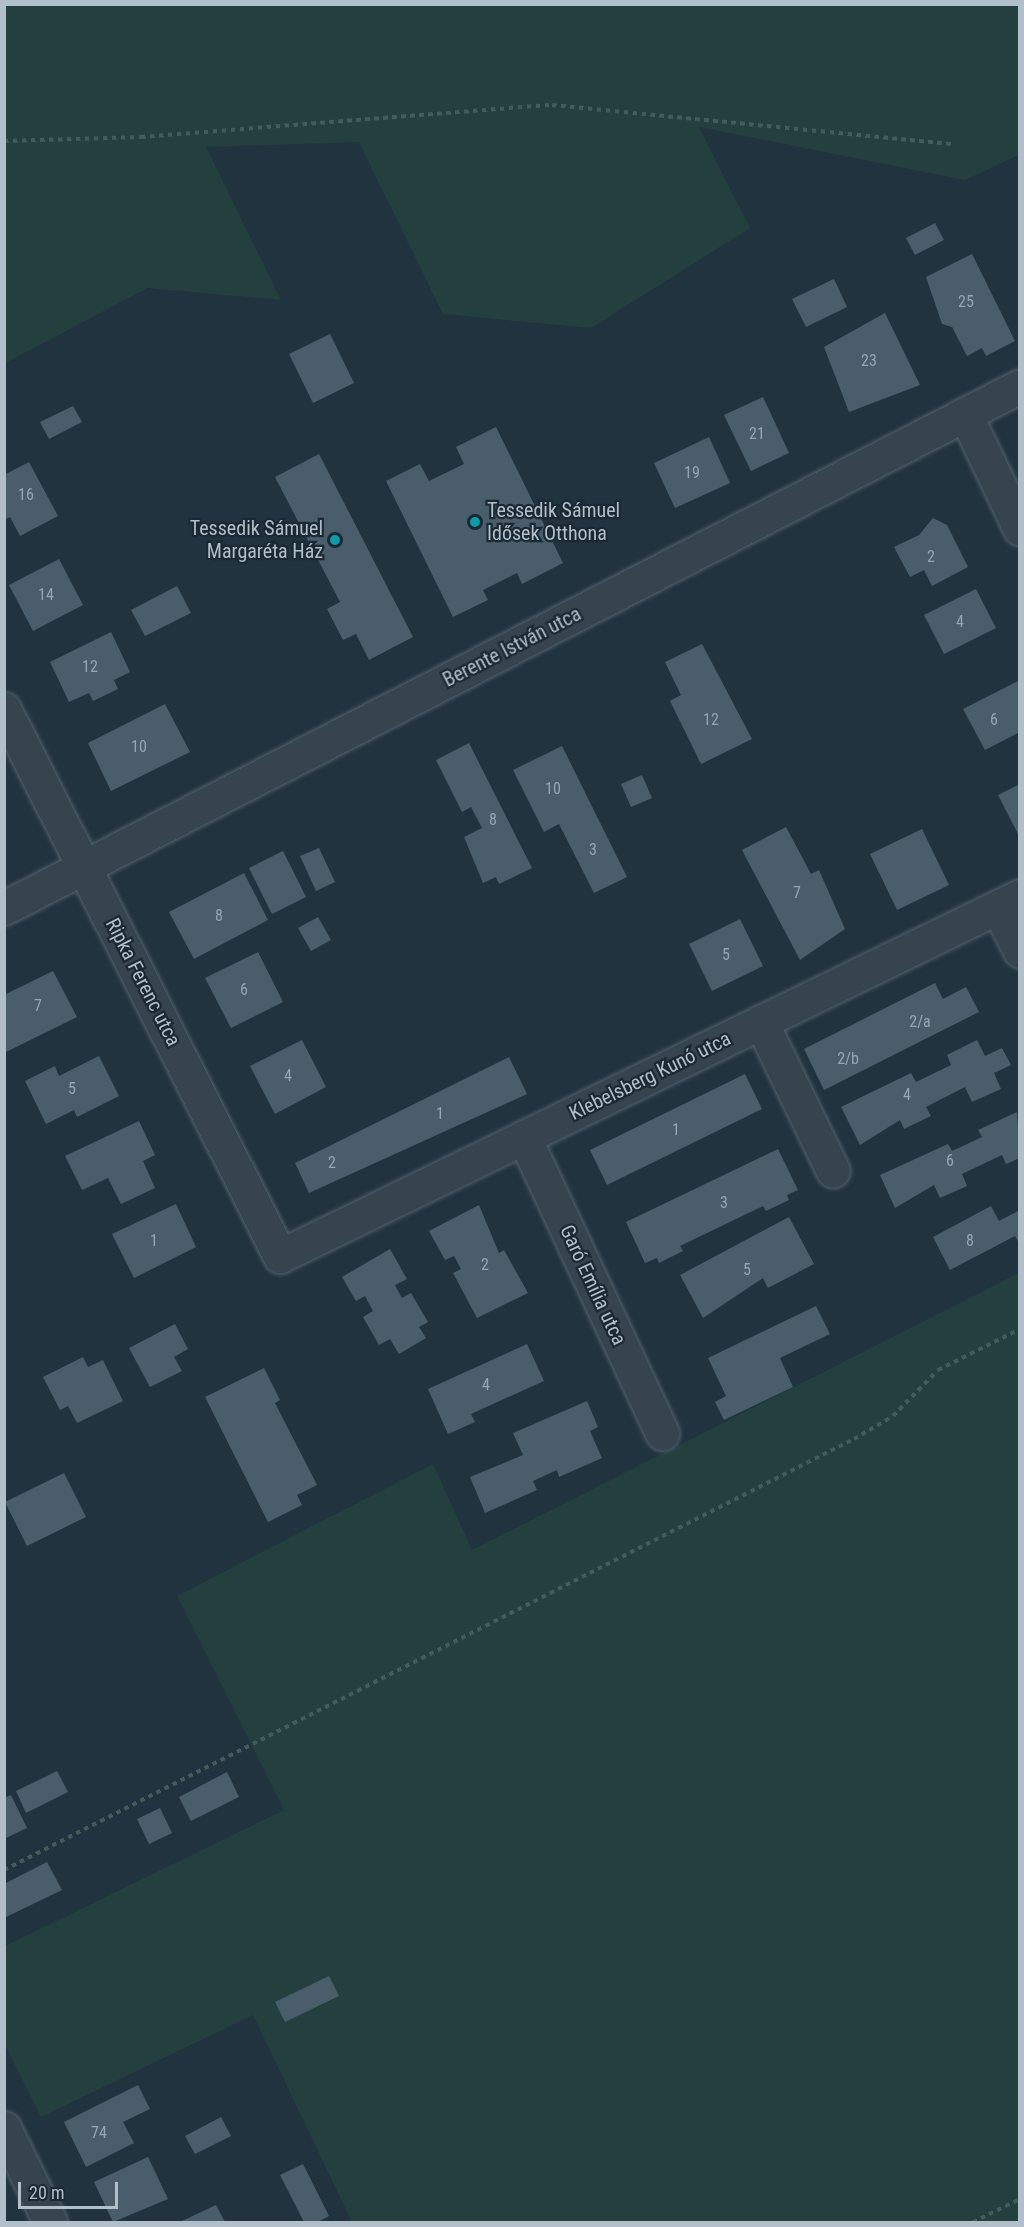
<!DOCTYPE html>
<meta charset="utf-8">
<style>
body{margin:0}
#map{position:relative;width:1024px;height:2227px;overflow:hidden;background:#21333f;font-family:"Roboto Condensed",sans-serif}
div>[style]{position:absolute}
.green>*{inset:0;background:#23403f}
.building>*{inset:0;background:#495d6b}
.path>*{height:4px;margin-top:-2px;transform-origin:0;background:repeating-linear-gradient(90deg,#415c5b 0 4.5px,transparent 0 9px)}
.roads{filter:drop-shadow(0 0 2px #53626d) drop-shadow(0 0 2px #53626d)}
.street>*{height:33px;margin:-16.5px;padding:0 16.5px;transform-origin:16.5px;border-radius:16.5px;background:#35444f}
.dots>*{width:16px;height:16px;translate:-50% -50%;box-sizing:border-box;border:3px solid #1a2934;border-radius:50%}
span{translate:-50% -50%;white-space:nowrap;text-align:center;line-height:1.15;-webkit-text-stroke:4.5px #1a2934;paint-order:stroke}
.number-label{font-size:16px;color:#97a6b2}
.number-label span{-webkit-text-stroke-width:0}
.poi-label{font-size:20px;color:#b1bfca}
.left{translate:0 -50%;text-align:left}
.right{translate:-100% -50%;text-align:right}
.street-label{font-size:20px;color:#b1bfca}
.frame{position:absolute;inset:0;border:6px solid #b1bfca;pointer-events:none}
.scale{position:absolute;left:18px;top:2182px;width:100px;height:27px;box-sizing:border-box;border:3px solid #b1bfca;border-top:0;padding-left:8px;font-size:18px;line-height:21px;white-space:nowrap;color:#b1bfca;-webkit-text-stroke:4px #1a2934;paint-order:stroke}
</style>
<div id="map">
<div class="green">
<i style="clip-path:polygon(5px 4px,1019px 5px,1019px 155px,965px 180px,699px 127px,750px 228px,591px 328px,443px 314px,359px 142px,206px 147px,281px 300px,148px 288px,5px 363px)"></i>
<i style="clip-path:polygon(1019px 1273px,1019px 2222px,352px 2222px,253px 2015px,41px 2117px,5px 2045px,5px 1946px,284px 1810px,177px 1596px,433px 1464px,472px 1550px)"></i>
</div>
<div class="building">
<i style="clip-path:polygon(935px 223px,944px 240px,915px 255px,906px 238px)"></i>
<i style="clip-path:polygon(972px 254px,1015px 341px,986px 356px,982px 348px,967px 356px,952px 327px,942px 324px,926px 277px)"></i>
<i style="clip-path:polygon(834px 279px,847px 307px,806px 327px,792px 299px)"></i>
<i style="clip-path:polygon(885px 313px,920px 385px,849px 412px,824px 347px)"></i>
<i style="clip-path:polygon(330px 334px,354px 383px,313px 403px,289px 354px)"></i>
<i style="clip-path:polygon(763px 397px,789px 453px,751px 471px,724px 415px)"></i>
<i style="clip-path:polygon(73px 406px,82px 422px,49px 439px,40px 422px)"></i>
<i style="clip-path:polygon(496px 427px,563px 563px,522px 584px,517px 573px,483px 590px,488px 600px,453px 617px,386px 481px,420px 464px,429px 481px,464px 464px,456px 447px)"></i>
<i style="clip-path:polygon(709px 437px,730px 483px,675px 508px,654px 463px)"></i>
<i style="clip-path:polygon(319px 454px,413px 637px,369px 660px,356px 634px,343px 640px,327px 609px,340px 602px,275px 477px)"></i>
<i style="clip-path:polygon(29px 462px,58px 516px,20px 536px,10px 517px,4px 520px,4px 475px)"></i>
<i style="clip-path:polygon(933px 518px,947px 525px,968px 567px,932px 586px,924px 570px,910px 577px,894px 547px,919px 535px)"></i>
<i style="clip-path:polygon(59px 559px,83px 605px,33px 631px,9px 585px)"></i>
<i style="clip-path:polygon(177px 586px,191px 613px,145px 636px,131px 610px)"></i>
<i style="clip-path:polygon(976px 589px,996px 628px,944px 654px,924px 615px)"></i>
<i style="clip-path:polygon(111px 632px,130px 672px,114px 680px,118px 689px,93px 701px,89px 693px,69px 702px,50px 662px)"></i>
<i style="clip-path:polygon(702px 644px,752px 739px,701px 764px,670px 701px,681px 695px,665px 662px)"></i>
<i style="clip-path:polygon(1020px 680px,1020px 732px,985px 750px,963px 709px)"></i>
<i style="clip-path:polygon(165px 704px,190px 752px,111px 791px,88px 743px)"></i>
<i style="clip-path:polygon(469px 743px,532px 868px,499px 884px,496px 877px,483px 883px,464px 837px,482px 828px,471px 807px,462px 812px,436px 760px)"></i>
<i style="clip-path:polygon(562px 746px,627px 877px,594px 893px,559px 824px,544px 832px,513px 770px)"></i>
<i style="clip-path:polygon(642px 775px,652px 798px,631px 807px,621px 784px)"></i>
<i style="clip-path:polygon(1020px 784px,1020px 838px,998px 795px)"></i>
<i style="clip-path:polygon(786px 827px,811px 874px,819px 870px,845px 929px,800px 960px,742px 850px)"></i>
<i style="clip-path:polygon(922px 829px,949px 885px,897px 910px,870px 854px)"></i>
<i style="clip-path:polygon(319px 848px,335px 882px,316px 891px,300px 856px)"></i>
<i style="clip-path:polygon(283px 851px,306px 897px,272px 914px,249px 868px)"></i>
<i style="clip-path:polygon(244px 873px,268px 920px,194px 959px,169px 912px)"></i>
<i style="clip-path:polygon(318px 917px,331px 940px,311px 951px,298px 928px)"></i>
<i style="clip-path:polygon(740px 919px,763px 966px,712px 991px,689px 944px)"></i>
<i style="clip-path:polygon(258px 952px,283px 1002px,231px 1028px,205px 978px)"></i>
<i style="clip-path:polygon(53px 971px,77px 1017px,4px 1053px,4px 995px)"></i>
<i style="clip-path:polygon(935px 983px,943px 999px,966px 987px,979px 1012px,824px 1090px,804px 1049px)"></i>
<i style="clip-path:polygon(302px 1040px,326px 1087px,275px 1114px,250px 1066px)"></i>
<i style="clip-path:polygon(977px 1040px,985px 1056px,1002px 1048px,1011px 1065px,994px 1073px,1001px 1089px,972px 1102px,965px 1087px,926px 1107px,931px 1116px,904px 1129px,900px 1120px,860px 1145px,841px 1107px,911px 1073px,916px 1082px,951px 1065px,947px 1055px)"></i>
<i style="clip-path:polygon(99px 1056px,119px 1096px,77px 1117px,74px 1110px,46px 1124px,25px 1081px,55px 1066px,59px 1076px)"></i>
<i style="clip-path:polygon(509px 1057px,527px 1094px,309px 1193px,295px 1163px)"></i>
<i style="clip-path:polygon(745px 1074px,762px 1109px,607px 1185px,590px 1150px)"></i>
<i style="clip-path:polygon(1017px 1112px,1020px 1158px,1006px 1164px,1002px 1155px,962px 1174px,967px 1186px,940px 1198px,934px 1185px,895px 1208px,880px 1175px,948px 1144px,952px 1151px,982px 1137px,978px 1130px)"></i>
<i style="clip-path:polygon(139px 1121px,155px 1155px,143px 1161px,155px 1188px,121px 1204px,108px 1178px,82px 1190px,65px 1156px)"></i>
<i style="clip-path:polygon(778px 1149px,798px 1190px,787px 1195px,789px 1200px,766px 1211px,763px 1206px,680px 1246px,683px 1251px,659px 1263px,657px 1258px,645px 1263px,626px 1222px)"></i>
<i style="clip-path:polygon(176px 1204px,196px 1247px,134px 1278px,112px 1234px)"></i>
<i style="clip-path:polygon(479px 1205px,499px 1253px,504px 1250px,528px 1293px,477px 1318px,453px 1273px,461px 1269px,454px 1256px,445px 1260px,429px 1231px)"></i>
<i style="clip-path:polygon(991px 1206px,999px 1221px,1020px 1210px,1020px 1245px,1015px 1236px,950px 1270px,933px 1237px)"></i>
<i style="clip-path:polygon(789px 1217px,814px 1264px,768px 1288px,763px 1278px,703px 1318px,680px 1275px)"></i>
<i style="clip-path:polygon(390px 1249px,407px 1279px,395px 1285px,402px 1298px,411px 1293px,428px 1322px,419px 1327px,426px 1338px,399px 1354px,390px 1339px,379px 1345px,363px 1317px,373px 1311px,365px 1296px,356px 1301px,342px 1277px)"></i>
<i style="clip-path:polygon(816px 1306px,830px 1334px,780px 1358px,793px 1387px,724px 1420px,715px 1402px,726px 1396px,708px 1358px)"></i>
<i style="clip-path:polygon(175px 1324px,188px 1349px,174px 1357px,182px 1371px,150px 1387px,129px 1348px)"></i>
<i style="clip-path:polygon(527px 1344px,544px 1381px,471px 1414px,475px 1422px,448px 1434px,428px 1389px)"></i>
<i style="clip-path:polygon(83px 1357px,88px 1367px,103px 1360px,123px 1401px,77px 1423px,68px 1406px,60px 1410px,43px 1377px)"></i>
<i style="clip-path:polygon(264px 1368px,280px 1400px,275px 1403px,317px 1485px,297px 1495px,302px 1505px,268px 1522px,205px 1397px)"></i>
<i style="clip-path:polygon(587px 1401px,598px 1427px,590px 1431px,602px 1458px,559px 1477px,557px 1470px,533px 1481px,537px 1490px,485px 1513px,470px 1477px,523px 1455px,513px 1433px)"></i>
<i style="clip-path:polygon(64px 1473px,86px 1517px,27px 1546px,5px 1502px)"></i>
<i style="clip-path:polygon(57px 1771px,68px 1792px,26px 1813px,16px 1791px)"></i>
<i style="clip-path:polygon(227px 1772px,239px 1797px,191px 1821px,179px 1797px)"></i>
<i style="clip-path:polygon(11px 1795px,27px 1828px,4px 1839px,4px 1798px)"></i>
<i style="clip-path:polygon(160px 1808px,172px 1833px,149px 1844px,137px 1819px)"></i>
<i style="clip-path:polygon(47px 1862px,62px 1890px,4px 1918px,4px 1884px)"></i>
<i style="clip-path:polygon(329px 1976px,339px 1996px,285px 2022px,275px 2002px)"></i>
<i style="clip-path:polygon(138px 2085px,150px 2109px,123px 2122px,134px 2143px,86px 2167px,64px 2122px)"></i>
<i style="clip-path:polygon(221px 2117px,231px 2136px,195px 2154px,185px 2136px)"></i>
<i style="clip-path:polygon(148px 2157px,168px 2199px,113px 2222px,94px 2182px)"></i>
<i style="clip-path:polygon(303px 2164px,329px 2216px,318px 2222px,304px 2222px,280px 2175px)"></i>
<i style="clip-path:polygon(216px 2205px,225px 2222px,180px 2222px)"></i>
</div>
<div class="path">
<i style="left:4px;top:141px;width:137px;rotate:-1.7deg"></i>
<i style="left:141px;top:137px;width:412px;rotate:-4.5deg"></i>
<i style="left:552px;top:105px;width:403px;rotate:5.6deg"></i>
<i style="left:4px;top:1870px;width:953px;rotate:-26.89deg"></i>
<i style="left:854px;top:1439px;width:45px;rotate:-30.5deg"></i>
<i style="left:893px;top:1416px;width:64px;rotate:-45.6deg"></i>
<i style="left:938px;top:1370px;width:92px;rotate:-26.6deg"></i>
<i style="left:973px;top:2222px;width:52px;rotate:-26.1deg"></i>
</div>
<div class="roads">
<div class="street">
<i style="left:965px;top:414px;width:127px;rotate:64.4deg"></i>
<i style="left:4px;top:709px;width:613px;rotate:63.23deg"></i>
<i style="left:280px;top:1256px;width:823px;rotate:-25.94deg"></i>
<i style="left:998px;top:907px;width:49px;rotate:63.4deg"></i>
<i style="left:4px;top:908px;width:1142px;rotate:-27.19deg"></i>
<i style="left:761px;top:1022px;width:165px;rotate:64.2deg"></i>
<i style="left:524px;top:1137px;width:327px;rotate:65deg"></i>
<i style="left:4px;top:2128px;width:105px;rotate:63.9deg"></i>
</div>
</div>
<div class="dots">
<i style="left:475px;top:522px;background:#0f9aa8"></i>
<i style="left:335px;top:540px;background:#0f9aa8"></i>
</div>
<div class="number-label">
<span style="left:966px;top:302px">25</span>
<span style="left:869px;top:361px">23</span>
<span style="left:757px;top:434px">21</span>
<span style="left:692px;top:473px">19</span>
<span style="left:26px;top:495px">16</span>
<span style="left:931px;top:557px">2</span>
<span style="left:46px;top:595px">14</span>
<span style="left:960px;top:622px">4</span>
<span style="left:90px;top:667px">12</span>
<span style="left:711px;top:720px">12</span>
<span style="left:994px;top:720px">6</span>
<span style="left:139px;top:747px">10</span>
<span style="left:553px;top:789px">10</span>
<span style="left:493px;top:820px">8</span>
<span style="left:593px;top:850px">3</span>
<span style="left:797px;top:893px">7</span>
<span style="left:219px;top:916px">8</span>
<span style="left:726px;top:955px">5</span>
<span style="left:244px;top:990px">6</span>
<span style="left:38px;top:1006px">7</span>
<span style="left:920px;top:1022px">2/a</span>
<span style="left:848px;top:1059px">2/b</span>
<span style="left:288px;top:1076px">4</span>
<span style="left:72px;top:1089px">5</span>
<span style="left:907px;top:1095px">4</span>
<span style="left:440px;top:1114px">1</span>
<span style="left:676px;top:1130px">1</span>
<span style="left:950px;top:1161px">6</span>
<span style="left:332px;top:1163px">2</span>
<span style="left:724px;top:1203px">3</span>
<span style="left:154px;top:1241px">1</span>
<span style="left:970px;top:1241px">8</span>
<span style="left:485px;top:1265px">2</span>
<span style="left:747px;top:1270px">5</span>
<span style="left:486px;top:1385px">4</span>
<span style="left:99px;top:2133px">74</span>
</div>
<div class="poi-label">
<span class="left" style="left:487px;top:522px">Tessedik Sámuel<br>Idősek Otthona</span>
<span class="right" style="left:323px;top:540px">Tessedik Sámuel<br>Margaréta Ház</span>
</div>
<div class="street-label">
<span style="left:512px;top:647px;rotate:-27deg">Berente István utca</span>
<span style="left:143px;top:982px;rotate:63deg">Ripka Ferenc utca</span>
<span style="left:650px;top:1076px;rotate:-26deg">Klebelsberg Kunó utca</span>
<span style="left:593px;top:1285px;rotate:65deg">Garó Emília utca</span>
</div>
<div class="frame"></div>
<div class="scale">20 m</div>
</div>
